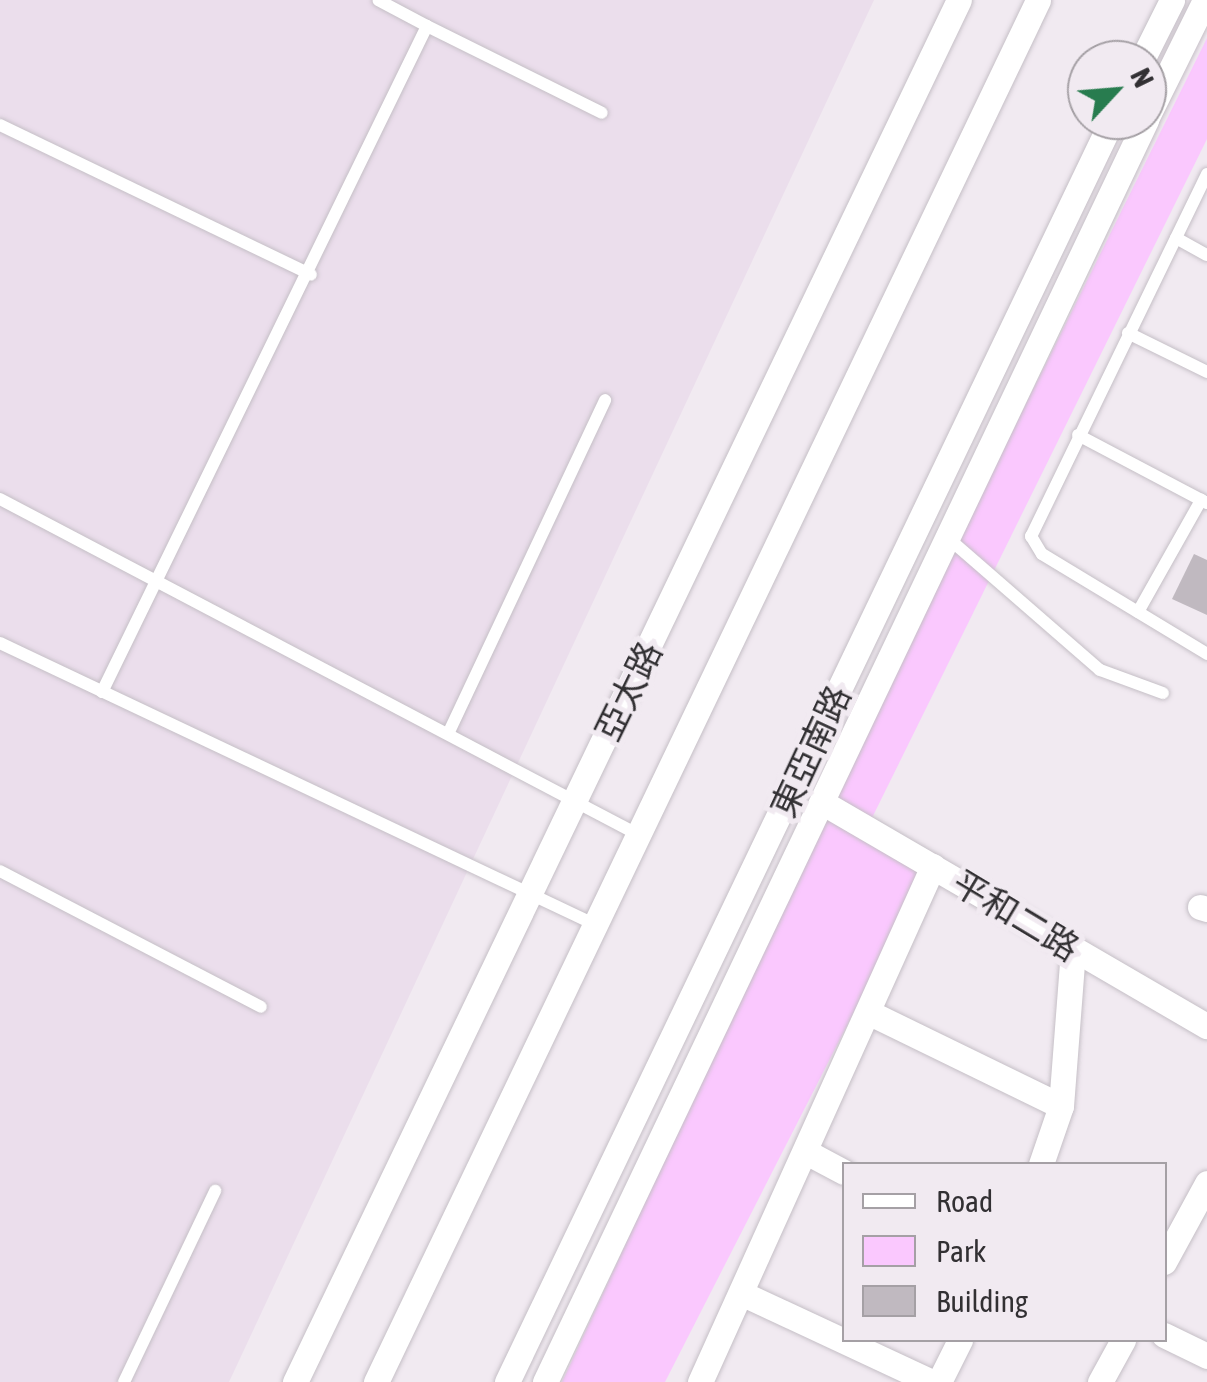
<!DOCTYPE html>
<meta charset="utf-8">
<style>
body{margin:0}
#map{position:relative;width:1207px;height:1382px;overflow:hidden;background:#f1eaf1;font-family:"Asap Condensed","Noto Sans TC",sans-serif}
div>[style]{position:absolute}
.built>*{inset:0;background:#ebdeec}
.green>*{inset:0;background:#fac8fe}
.building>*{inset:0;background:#c0b9c0}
.roads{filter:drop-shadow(0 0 2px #c5bfc6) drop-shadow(0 0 2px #c5bfc6)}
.service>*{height:12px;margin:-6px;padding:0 6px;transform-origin:6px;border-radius:6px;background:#fff}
.minor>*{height:25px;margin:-12.5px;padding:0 12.5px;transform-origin:12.5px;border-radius:12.5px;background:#fff}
span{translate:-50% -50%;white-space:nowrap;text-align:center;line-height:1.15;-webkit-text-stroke:10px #f1eaf1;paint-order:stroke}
.street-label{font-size:35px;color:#323033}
.legend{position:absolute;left:842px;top:1162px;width:325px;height:180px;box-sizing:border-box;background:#f1eaf1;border:2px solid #a5a0a5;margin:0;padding:12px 18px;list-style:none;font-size:30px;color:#323033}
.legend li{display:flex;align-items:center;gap:20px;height:50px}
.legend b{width:50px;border:2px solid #a5a0a5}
.north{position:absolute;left:1067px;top:40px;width:100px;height:100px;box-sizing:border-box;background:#f1eaf1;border:2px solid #a5a0a5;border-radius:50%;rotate:64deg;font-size:28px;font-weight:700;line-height:40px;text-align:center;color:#323033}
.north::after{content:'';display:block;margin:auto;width:35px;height:45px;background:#287c4f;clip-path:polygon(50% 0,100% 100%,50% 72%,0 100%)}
</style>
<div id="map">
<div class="built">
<i style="clip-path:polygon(0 0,874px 0,229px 1382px,0 1382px)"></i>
</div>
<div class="green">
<i style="clip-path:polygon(1207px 38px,1207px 139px,869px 824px,829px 802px)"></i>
<i style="clip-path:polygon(827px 808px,928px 867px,665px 1382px,562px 1382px)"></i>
</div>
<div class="building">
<i style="clip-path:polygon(1194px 554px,1207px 560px,1207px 615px,1172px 599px)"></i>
</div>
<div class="roads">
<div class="service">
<i style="left:427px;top:26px;width:195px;rotate:26.4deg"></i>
<i style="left:0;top:125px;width:345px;rotate:25.7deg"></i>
<i style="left:1207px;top:174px;width:403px;rotate:115.9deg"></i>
<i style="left:1031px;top:536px;width:21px;rotate:59deg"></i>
<i style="left:1042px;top:554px;width:193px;rotate:31.2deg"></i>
<i style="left:1176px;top:238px;width:35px;rotate:29deg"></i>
<i style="left:1128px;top:333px;width:88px;rotate:26.3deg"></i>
<i style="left:1078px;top:435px;width:146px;rotate:27.8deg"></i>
<i style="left:0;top:499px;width:720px;rotate:27.74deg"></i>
<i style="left:948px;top:538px;width:201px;rotate:41deg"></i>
<i style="left:1100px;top:670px;width:67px;rotate:20.1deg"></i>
<i style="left:1138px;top:612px;width:129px;rotate:-60.6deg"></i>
<i style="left:0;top:643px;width:659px;rotate:25.32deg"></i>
<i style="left:102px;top:692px;width:741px;rotate:-63.99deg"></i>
<i style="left:427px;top:26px;width:55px;rotate:-152deg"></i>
<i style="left:448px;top:734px;width:369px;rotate:-64.8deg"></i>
<i style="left:0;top:871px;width:294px;rotate:27.5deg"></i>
<i style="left:124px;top:1382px;width:212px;rotate:-64.5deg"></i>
</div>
<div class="minor">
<i style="left:1142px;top:60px;width:67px;rotate:-63.4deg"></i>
<i style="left:1147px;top:117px;width:131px;rotate:-63.6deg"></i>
<i style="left:825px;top:804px;width:442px;rotate:30.2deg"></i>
<i style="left:1200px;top:907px;width:7px;rotate:16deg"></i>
<i style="left:872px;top:1014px;width:210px;rotate:26deg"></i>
<i style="left:810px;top:1154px;width:38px;rotate:28deg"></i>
<i style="left:1041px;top:1164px;width:61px;rotate:-71deg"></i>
<i style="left:1061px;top:1106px;width:157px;rotate:-85.6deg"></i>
<i style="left:1164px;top:1262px;width:90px;rotate:-61.4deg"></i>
<i style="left:743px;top:1294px;width:208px;rotate:25deg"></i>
<i style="left:1164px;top:1335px;width:48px;rotate:26deg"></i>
<i style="left:295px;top:1382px;width:1533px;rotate:-64.34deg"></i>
<i style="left:376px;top:1382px;width:1532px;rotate:-64.4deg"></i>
<i style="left:507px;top:1382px;width:1400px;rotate:-64.39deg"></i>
<i style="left:545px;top:1382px;width:1398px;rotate:-64.53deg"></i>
<i style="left:700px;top:1382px;width:566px;rotate:-65.7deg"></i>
<i style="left:939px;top:1382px;width:47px;rotate:-63.4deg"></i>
<i style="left:1100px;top:1382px;width:48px;rotate:-61.3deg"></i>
</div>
</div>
<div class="street-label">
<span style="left:628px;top:691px;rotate:-64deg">亞太路</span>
<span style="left:810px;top:751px;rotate:-65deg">東亞南路</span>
<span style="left:1016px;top:915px;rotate:31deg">平和二路</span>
</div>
<ul class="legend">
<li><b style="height:12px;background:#fff"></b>Road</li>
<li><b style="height:28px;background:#fac8fe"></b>Park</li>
<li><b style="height:28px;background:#c0b9c0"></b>Building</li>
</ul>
<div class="north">N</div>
</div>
